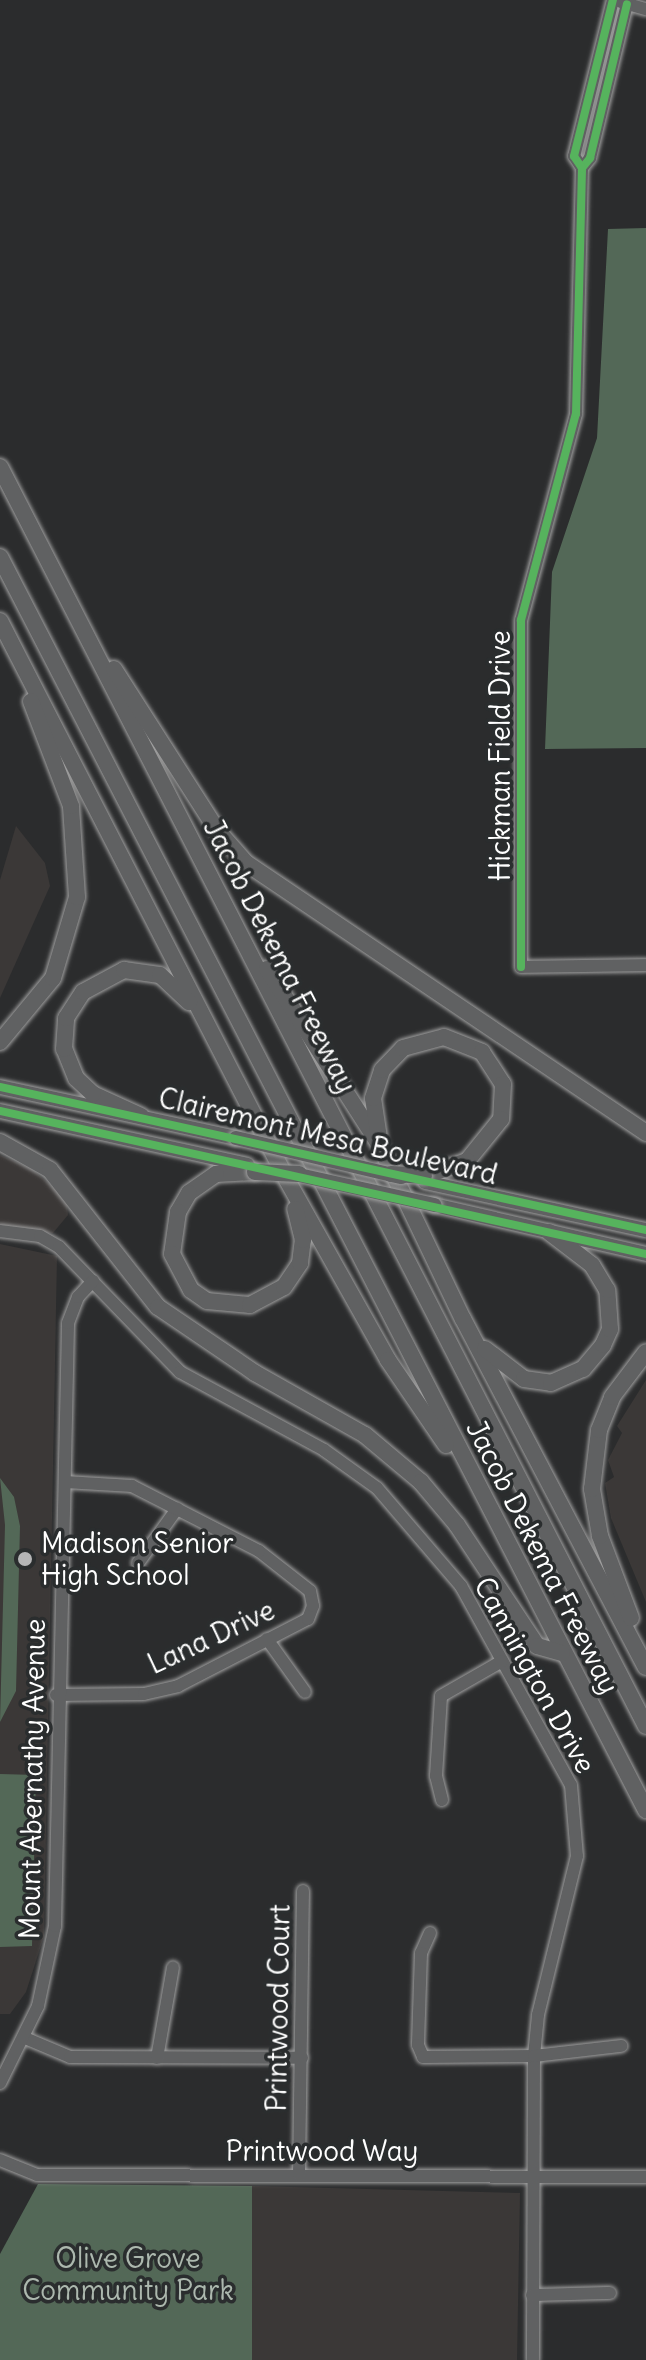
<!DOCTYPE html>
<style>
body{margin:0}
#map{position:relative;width:646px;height:2360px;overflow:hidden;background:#2b2c2d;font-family:Delius,sans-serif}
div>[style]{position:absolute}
.built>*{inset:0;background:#3b3837}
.green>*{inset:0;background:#536857}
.roads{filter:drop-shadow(0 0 2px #a0a0a0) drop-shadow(0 0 2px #a0a0a0)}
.minor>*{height:12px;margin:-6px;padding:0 6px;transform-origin:6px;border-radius:6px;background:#606162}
.major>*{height:14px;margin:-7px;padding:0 7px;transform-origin:7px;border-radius:7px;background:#606162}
.highway>*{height:16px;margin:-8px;padding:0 8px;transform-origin:8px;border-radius:8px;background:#606162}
.bridges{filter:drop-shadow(0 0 2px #a0a0a0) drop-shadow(0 0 2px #a0a0a0)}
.major-bridge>*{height:14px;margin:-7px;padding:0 7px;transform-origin:7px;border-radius:7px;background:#606162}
.highway-bridge>*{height:16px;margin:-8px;padding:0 8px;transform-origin:8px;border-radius:8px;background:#606162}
.cycleway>*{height:8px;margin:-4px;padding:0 4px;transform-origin:4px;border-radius:4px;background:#56b35d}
.dots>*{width:22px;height:22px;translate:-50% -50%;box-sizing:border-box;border:4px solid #2a2d2e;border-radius:50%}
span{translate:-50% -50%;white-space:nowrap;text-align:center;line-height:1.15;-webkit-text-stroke:7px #2a2d2e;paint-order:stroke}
.street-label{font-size:28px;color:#fff}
.poi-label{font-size:28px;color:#fff}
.left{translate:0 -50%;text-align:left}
.park-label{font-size:28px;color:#acb8ae}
</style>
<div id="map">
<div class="built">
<i style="clip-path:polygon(16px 826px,45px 863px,50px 886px,0 998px,0 880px)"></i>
<i style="clip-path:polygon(0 1155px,32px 1169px,66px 1199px,68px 1215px,53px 1233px,0 1231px)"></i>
<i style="clip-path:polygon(0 1244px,57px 1256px,44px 1936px,26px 1992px,10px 2014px,0 2014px)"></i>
<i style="clip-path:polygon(646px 1380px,646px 1602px,611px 1518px,605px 1483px,614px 1477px,608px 1460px,622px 1433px,617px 1426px)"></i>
<i style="clip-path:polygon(252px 2186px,520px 2193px,517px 2360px,252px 2360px)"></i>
</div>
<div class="green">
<i style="clip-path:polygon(646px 228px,646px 748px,545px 749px,552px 572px,597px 438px,608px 229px)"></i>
<i style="clip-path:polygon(0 1478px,14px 1497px,20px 1526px,16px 1691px,0 1722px,5px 1525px)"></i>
<i style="clip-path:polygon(0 1774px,36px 1775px,32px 1946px,0 1947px)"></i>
<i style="clip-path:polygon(38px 2184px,252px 2186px,252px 2360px,0 2360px,0 2254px)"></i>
</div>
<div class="roads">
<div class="minor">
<i style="left:613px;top:0;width:161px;rotate:104deg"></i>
<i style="left:574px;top:156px;width:14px;rotate:56deg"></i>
<i style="left:582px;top:168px;width:246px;rotate:91.4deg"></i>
<i style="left:576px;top:414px;width:213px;rotate:104.9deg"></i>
<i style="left:521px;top:620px;width:347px;rotate:90deg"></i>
<i style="left:521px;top:967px;width:125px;rotate:-0.9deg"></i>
<i style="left:621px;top:2px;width:26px;rotate:16deg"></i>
<i style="left:582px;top:168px;width:13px;rotate:-51deg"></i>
<i style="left:590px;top:158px;width:158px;rotate:-76.5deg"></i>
<i style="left:0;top:1231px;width:40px;rotate:7.1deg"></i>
<i style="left:40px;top:1236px;width:22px;rotate:30deg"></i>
<i style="left:59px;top:1247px;width:174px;rotate:45.9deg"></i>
<i style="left:180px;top:1372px;width:164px;rotate:28.4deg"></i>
<i style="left:324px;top:1450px;width:65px;rotate:35.6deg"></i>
<i style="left:377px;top:1488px;width:129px;rotate:49.4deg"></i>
<i style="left:461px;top:1586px;width:227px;rotate:61.1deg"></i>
<i style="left:571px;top:1785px;width:71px;rotate:85.2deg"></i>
<i style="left:577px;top:1856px;width:164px;rotate:103.8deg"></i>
<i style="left:538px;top:2015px;width:41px;rotate:95.6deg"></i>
<i style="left:534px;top:2056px;width:304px;rotate:90.2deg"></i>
<i style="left:138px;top:1563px;width:67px;rotate:-54.2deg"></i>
<i style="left:267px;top:1639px;width:65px;rotate:54.4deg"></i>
<i style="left:56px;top:1695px;width:88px;rotate:-0.7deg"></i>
<i style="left:144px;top:1694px;width:35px;rotate:-13deg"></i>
<i style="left:178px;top:1686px;width:146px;rotate:-27.3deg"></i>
<i style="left:308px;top:1619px;width:14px;rotate:-69deg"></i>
<i style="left:313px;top:1606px;width:15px;rotate:-101deg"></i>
<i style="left:310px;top:1591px;width:65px;rotate:-141.9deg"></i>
<i style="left:259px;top:1551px;width:143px;rotate:-152.9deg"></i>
<i style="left:132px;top:1486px;width:67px;rotate:-176.6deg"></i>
<i style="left:442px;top:1800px;width:25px;rotate:-104deg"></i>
<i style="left:436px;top:1776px;width:80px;rotate:-86.4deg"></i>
<i style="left:441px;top:1696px;width:70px;rotate:-29.8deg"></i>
<i style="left:430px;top:1933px;width:22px;rotate:114deg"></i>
<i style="left:421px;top:1953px;width:92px;rotate:91.9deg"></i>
<i style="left:418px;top:2045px;width:13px;rotate:67deg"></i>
<i style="left:423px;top:2057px;width:111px;rotate:-0.5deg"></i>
<i style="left:534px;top:2056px;width:88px;rotate:-6.6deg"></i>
<i style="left:25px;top:2038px;width:49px;rotate:22.9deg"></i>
<i style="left:70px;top:2057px;width:232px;rotate:0.2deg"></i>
<i style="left:157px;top:2058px;width:92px;rotate:-80deg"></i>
<i style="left:0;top:2083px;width:86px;rotate:-63.7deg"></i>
<i style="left:38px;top:2006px;width:82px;rotate:-78deg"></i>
<i style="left:55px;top:1926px;width:603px;rotate:-88.76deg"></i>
<i style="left:68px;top:1323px;width:28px;rotate:-69deg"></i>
<i style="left:78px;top:1297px;width:22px;rotate:-47deg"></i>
<i style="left:0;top:2160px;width:40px;rotate:22deg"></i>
<i style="left:37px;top:2175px;width:609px;rotate:0.19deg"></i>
<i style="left:299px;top:2175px;width:284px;rotate:-89.2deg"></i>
<i style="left:532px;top:2295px;width:78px;rotate:-1.5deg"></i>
</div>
<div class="major">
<i style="left:0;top:1087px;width:241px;rotate:12.2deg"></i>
<i style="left:0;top:1111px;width:253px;rotate:12.3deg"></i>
<i style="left:425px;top:1182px;width:226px;rotate:12.3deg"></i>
<i style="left:434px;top:1205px;width:218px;rotate:13deg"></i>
</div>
<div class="highway">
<i style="left:0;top:467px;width:1415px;rotate:62.84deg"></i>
<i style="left:0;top:557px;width:1410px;rotate:62.73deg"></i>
<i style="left:0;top:621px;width:628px;rotate:62.82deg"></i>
<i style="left:287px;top:1180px;width:206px;rotate:60.7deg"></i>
<i style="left:388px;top:1360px;width:103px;rotate:55.7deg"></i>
<i style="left:114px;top:669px;width:191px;rotate:57.4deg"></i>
<i style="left:217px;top:830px;width:44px;rotate:48.7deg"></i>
<i style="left:246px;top:863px;width:483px;rotate:34deg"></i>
<i style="left:267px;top:969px;width:208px;rotate:57.4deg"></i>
<i style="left:379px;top:1144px;width:194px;rotate:64.4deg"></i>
<i style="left:463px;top:1319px;width:393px;rotate:62.3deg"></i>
<i style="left:0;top:1042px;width:83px;rotate:-50.4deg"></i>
<i style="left:53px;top:978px;width:84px;rotate:-73.5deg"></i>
<i style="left:77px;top:897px;width:91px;rotate:-93.8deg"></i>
<i style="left:71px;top:806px;width:112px;rotate:-110.9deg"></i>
<i style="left:141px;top:1116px;width:53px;rotate:-155.4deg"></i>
<i style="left:93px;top:1094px;width:23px;rotate:-137deg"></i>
<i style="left:76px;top:1078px;width:31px;rotate:-112deg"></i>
<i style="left:64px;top:1049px;width:31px;rotate:-86deg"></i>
<i style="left:66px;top:1018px;width:31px;rotate:-57deg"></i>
<i style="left:83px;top:992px;width:47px;rotate:-28.2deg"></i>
<i style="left:124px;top:970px;width:36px;rotate:8deg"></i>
<i style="left:160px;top:975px;width:40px;rotate:43deg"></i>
<i style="left:379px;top:1138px;width:40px;rotate:-98.5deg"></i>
<i style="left:373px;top:1098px;width:29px;rotate:-72deg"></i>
<i style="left:382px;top:1070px;width:30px;rotate:-46deg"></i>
<i style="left:403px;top:1048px;width:42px;rotate:-15deg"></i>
<i style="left:444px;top:1037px;width:41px;rotate:21.5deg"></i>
<i style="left:482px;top:1052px;width:38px;rotate:57deg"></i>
<i style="left:503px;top:1084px;width:35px;rotate:93deg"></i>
<i style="left:501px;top:1119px;width:54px;rotate:129deg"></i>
<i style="left:467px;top:1161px;width:46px;rotate:160.8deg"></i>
<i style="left:0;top:1142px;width:57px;rotate:29.2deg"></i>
<i style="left:50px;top:1170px;width:174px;rotate:51.8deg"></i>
<i style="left:158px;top:1307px;width:117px;rotate:34.2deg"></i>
<i style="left:255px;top:1373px;width:126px;rotate:29.4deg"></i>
<i style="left:365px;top:1435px;width:73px;rotate:40deg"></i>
<i style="left:421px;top:1482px;width:56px;rotate:50.1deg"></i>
<i style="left:457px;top:1525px;width:145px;rotate:56.5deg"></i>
<i style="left:537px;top:1646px;width:26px;rotate:16deg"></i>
<i style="left:255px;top:1172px;width:39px;rotate:177deg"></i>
<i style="left:216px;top:1174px;width:33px;rotate:145deg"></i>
<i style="left:189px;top:1193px;width:22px;rotate:120deg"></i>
<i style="left:178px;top:1212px;width:42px;rotate:98.1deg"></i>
<i style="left:172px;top:1254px;width:41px;rotate:62.2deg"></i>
<i style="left:191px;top:1290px;width:19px;rotate:35deg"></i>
<i style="left:207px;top:1301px;width:43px;rotate:5.3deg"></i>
<i style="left:250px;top:1305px;width:38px;rotate:-28deg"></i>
<i style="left:284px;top:1287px;width:29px;rotate:-56deg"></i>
<i style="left:300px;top:1263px;width:23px;rotate:-83deg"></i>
<i style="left:303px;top:1240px;width:32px;rotate:-104deg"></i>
<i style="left:485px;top:1349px;width:49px;rotate:37.6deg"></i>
<i style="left:524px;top:1379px;width:27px;rotate:8deg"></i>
<i style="left:551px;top:1383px;width:35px;rotate:-24deg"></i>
<i style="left:583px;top:1369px;width:31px;rotate:-50deg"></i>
<i style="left:603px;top:1345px;width:17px;rotate:-66deg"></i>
<i style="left:610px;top:1329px;width:39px;rotate:-94deg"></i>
<i style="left:607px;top:1290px;width:29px;rotate:-121deg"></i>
<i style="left:592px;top:1265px;width:54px;rotate:-142.5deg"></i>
<i style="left:631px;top:1618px;width:88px;rotate:-110.7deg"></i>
<i style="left:600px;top:1536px;width:48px;rotate:-99.7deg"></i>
<i style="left:592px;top:1489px;width:59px;rotate:-83.2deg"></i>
<i style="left:599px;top:1430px;width:35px;rotate:-68deg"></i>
<i style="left:612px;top:1397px;width:56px;rotate:-52.9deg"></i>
</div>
</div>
<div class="bridges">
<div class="major-bridge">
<i style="left:236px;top:1138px;width:170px;rotate:13.3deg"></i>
<i style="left:290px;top:1173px;width:148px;rotate:12.5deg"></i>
</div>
<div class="highway-bridge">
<i style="left:255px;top:1172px;width:44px;rotate:2.6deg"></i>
<i style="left:391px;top:1174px;width:33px;rotate:3deg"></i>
</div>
</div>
<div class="cycleway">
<i style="left:582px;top:168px;width:13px;rotate:-51deg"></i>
<i style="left:590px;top:158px;width:158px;rotate:-76.5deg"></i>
<i style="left:521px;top:967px;width:347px;rotate:-90deg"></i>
<i style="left:521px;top:620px;width:213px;rotate:-75.1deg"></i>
<i style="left:576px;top:414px;width:246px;rotate:-88.6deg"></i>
<i style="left:582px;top:168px;width:14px;rotate:-124deg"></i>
<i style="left:574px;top:156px;width:161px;rotate:-76deg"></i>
<i style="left:0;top:1087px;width:662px;rotate:12.48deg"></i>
<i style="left:0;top:1111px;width:662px;rotate:12.48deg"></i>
</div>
<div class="dots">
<i style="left:25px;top:1559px;background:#b5b5b6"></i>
</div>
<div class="street-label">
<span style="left:500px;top:756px;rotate:-90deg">Hickman Field Drive</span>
<span style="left:280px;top:956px;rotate:63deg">Jacob Dekema Freeway</span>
<span style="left:328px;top:1136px;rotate:13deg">Clairemont Mesa Boulevard</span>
<span style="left:543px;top:1557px;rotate:63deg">Jacob Dekema Freeway</span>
<span style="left:211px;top:1637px;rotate:-25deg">Lana Drive</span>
<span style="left:535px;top:1675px;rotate:61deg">Cannington Drive</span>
<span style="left:32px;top:1779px;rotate:-89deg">Mount Abernathy Avenue</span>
<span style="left:278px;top:2008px;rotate:-89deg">Printwood Court</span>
<span style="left:322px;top:2151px">Printwood Way</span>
</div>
<div class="poi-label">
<span class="left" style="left:41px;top:1559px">Madison Senior<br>High School</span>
</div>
<div class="park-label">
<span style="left:128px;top:2274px">Olive Grove<br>Community Park</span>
</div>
</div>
